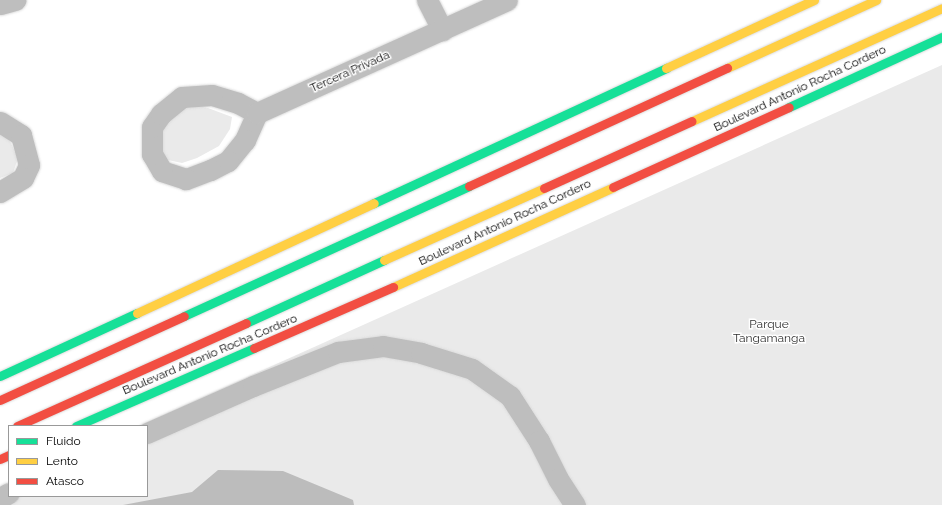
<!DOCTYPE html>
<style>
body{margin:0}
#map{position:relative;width:942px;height:505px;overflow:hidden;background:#fff;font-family:Raleway,sans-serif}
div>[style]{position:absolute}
.green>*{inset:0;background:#eaeaea}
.water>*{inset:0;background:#bcbcbc}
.roads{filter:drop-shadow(0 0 1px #dbdbdb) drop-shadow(0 0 1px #dbdbdb)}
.street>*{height:21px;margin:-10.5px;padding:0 10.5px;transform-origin:10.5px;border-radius:10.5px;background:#bebebe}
.fast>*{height:9px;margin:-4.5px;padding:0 4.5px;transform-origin:4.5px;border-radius:4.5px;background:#16e098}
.slow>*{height:9px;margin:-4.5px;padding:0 4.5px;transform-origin:4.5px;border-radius:4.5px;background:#ffcf43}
.jam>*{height:9px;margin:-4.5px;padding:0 4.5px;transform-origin:4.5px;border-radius:4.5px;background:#f24e42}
span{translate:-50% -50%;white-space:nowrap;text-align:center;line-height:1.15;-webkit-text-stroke:3px #fff;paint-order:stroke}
.street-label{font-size:12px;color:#000}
.park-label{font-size:12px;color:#303030}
.legend{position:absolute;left:8px;top:425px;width:140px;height:72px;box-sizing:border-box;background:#fff;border:1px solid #999;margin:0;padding:5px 7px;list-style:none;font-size:12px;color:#000}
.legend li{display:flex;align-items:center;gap:8px;height:20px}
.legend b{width:20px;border:1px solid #999}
</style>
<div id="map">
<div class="green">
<i style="clip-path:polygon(942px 65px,942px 505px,0 505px,9px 496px,147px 496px,147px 426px,138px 426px)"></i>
<i style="clip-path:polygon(185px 104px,208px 108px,232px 117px,230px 129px,219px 146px,197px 158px,182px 163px,168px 160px,155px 148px,156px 132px)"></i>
<i style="clip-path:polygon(0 135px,8px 137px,18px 158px,13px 173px,0 178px)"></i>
</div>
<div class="water">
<i style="clip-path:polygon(218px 470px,283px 471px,353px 500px,354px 505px,123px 505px,192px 492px)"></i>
</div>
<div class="roads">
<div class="street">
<i style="left:427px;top:0;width:34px;rotate:63deg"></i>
<i style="left:0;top:4px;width:16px;rotate:-15deg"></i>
<i style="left:212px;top:95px;width:27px;rotate:17deg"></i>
<i style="left:238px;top:103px;width:21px;rotate:28deg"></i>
<i style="left:257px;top:113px;width:30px;rotate:114deg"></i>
<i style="left:245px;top:140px;width:27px;rotate:129deg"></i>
<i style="left:228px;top:161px;width:20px;rotate:153deg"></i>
<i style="left:210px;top:170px;width:26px;rotate:159deg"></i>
<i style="left:186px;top:179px;width:25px;rotate:-162deg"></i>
<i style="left:162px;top:171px;width:20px;rotate:-120deg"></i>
<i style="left:152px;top:154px;width:27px;rotate:-90deg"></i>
<i style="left:152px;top:127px;width:16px;rotate:-55deg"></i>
<i style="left:161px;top:114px;width:27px;rotate:-39deg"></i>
<i style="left:182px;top:97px;width:30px;rotate:-4deg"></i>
<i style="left:257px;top:113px;width:274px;rotate:-24.3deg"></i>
<i style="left:0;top:122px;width:25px;rotate:32deg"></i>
<i style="left:21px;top:135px;width:31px;rotate:75deg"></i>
<i style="left:29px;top:165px;width:14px;rotate:115deg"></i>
<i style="left:23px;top:178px;width:27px;rotate:149deg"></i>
<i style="left:147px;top:433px;width:116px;rotate:-23.9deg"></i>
<i style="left:253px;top:386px;width:92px;rotate:-21.8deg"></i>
<i style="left:338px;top:352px;width:45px;rotate:-7.6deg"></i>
<i style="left:383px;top:346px;width:39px;rotate:10deg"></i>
<i style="left:421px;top:353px;width:53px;rotate:17.4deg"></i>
<i style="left:472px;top:369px;width:47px;rotate:35.4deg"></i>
<i style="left:510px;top:396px;width:54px;rotate:57.2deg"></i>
<i style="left:539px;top:441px;width:42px;rotate:63.4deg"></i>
<i style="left:558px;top:479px;width:31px;rotate:57deg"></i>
<i style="left:0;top:498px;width:10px;rotate:-29deg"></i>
</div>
<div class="fast">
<i style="left:789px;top:107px;width:168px;rotate:-24.6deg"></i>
<i style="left:374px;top:203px;width:322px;rotate:-24.8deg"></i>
<i style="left:184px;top:316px;width:313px;rotate:-24.5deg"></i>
<i style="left:246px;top:323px;width:152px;rotate:-24.5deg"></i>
<i style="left:0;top:376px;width:151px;rotate:-24.7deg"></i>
<i style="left:76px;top:426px;width:194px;rotate:-23.7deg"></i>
</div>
<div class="slow">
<i style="left:666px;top:68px;width:163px;rotate:-24.7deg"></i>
<i style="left:727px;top:68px;width:164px;rotate:-24.5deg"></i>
<i style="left:692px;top:121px;width:274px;rotate:-24.3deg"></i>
<i style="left:384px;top:260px;width:175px;rotate:-24.2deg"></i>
<i style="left:393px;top:287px;width:242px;rotate:-24.4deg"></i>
<i style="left:137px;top:313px;width:261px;rotate:-24.9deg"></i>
</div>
<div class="jam">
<i style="left:469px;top:186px;width:284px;rotate:-24.6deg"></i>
<i style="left:613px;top:187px;width:193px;rotate:-24.4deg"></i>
<i style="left:544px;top:188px;width:162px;rotate:-24.4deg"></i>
<i style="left:254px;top:348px;width:152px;rotate:-23.7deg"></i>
<i style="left:0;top:400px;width:202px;rotate:-24.5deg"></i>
<i style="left:17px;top:426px;width:251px;rotate:-24.2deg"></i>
<i style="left:0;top:459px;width:10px;rotate:-24deg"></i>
</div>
</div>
<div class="street-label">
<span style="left:350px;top:72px;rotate:-24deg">Tercera Privada</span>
<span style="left:800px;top:89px;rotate:-25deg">Boulevard Antonio Rocha Cordero</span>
<span style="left:505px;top:223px;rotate:-25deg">Boulevard Antonio Rocha Cordero</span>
<span style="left:210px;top:355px;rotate:-23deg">Boulevard Antonio Rocha Cordero</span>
</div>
<div class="park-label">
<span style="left:769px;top:332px">Parque<br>Tangamanga</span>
</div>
<ul class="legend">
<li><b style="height:5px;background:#16e098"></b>Fluido</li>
<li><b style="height:5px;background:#ffcf43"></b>Lento</li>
<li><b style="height:5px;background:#f24e42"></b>Atasco</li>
</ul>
</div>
